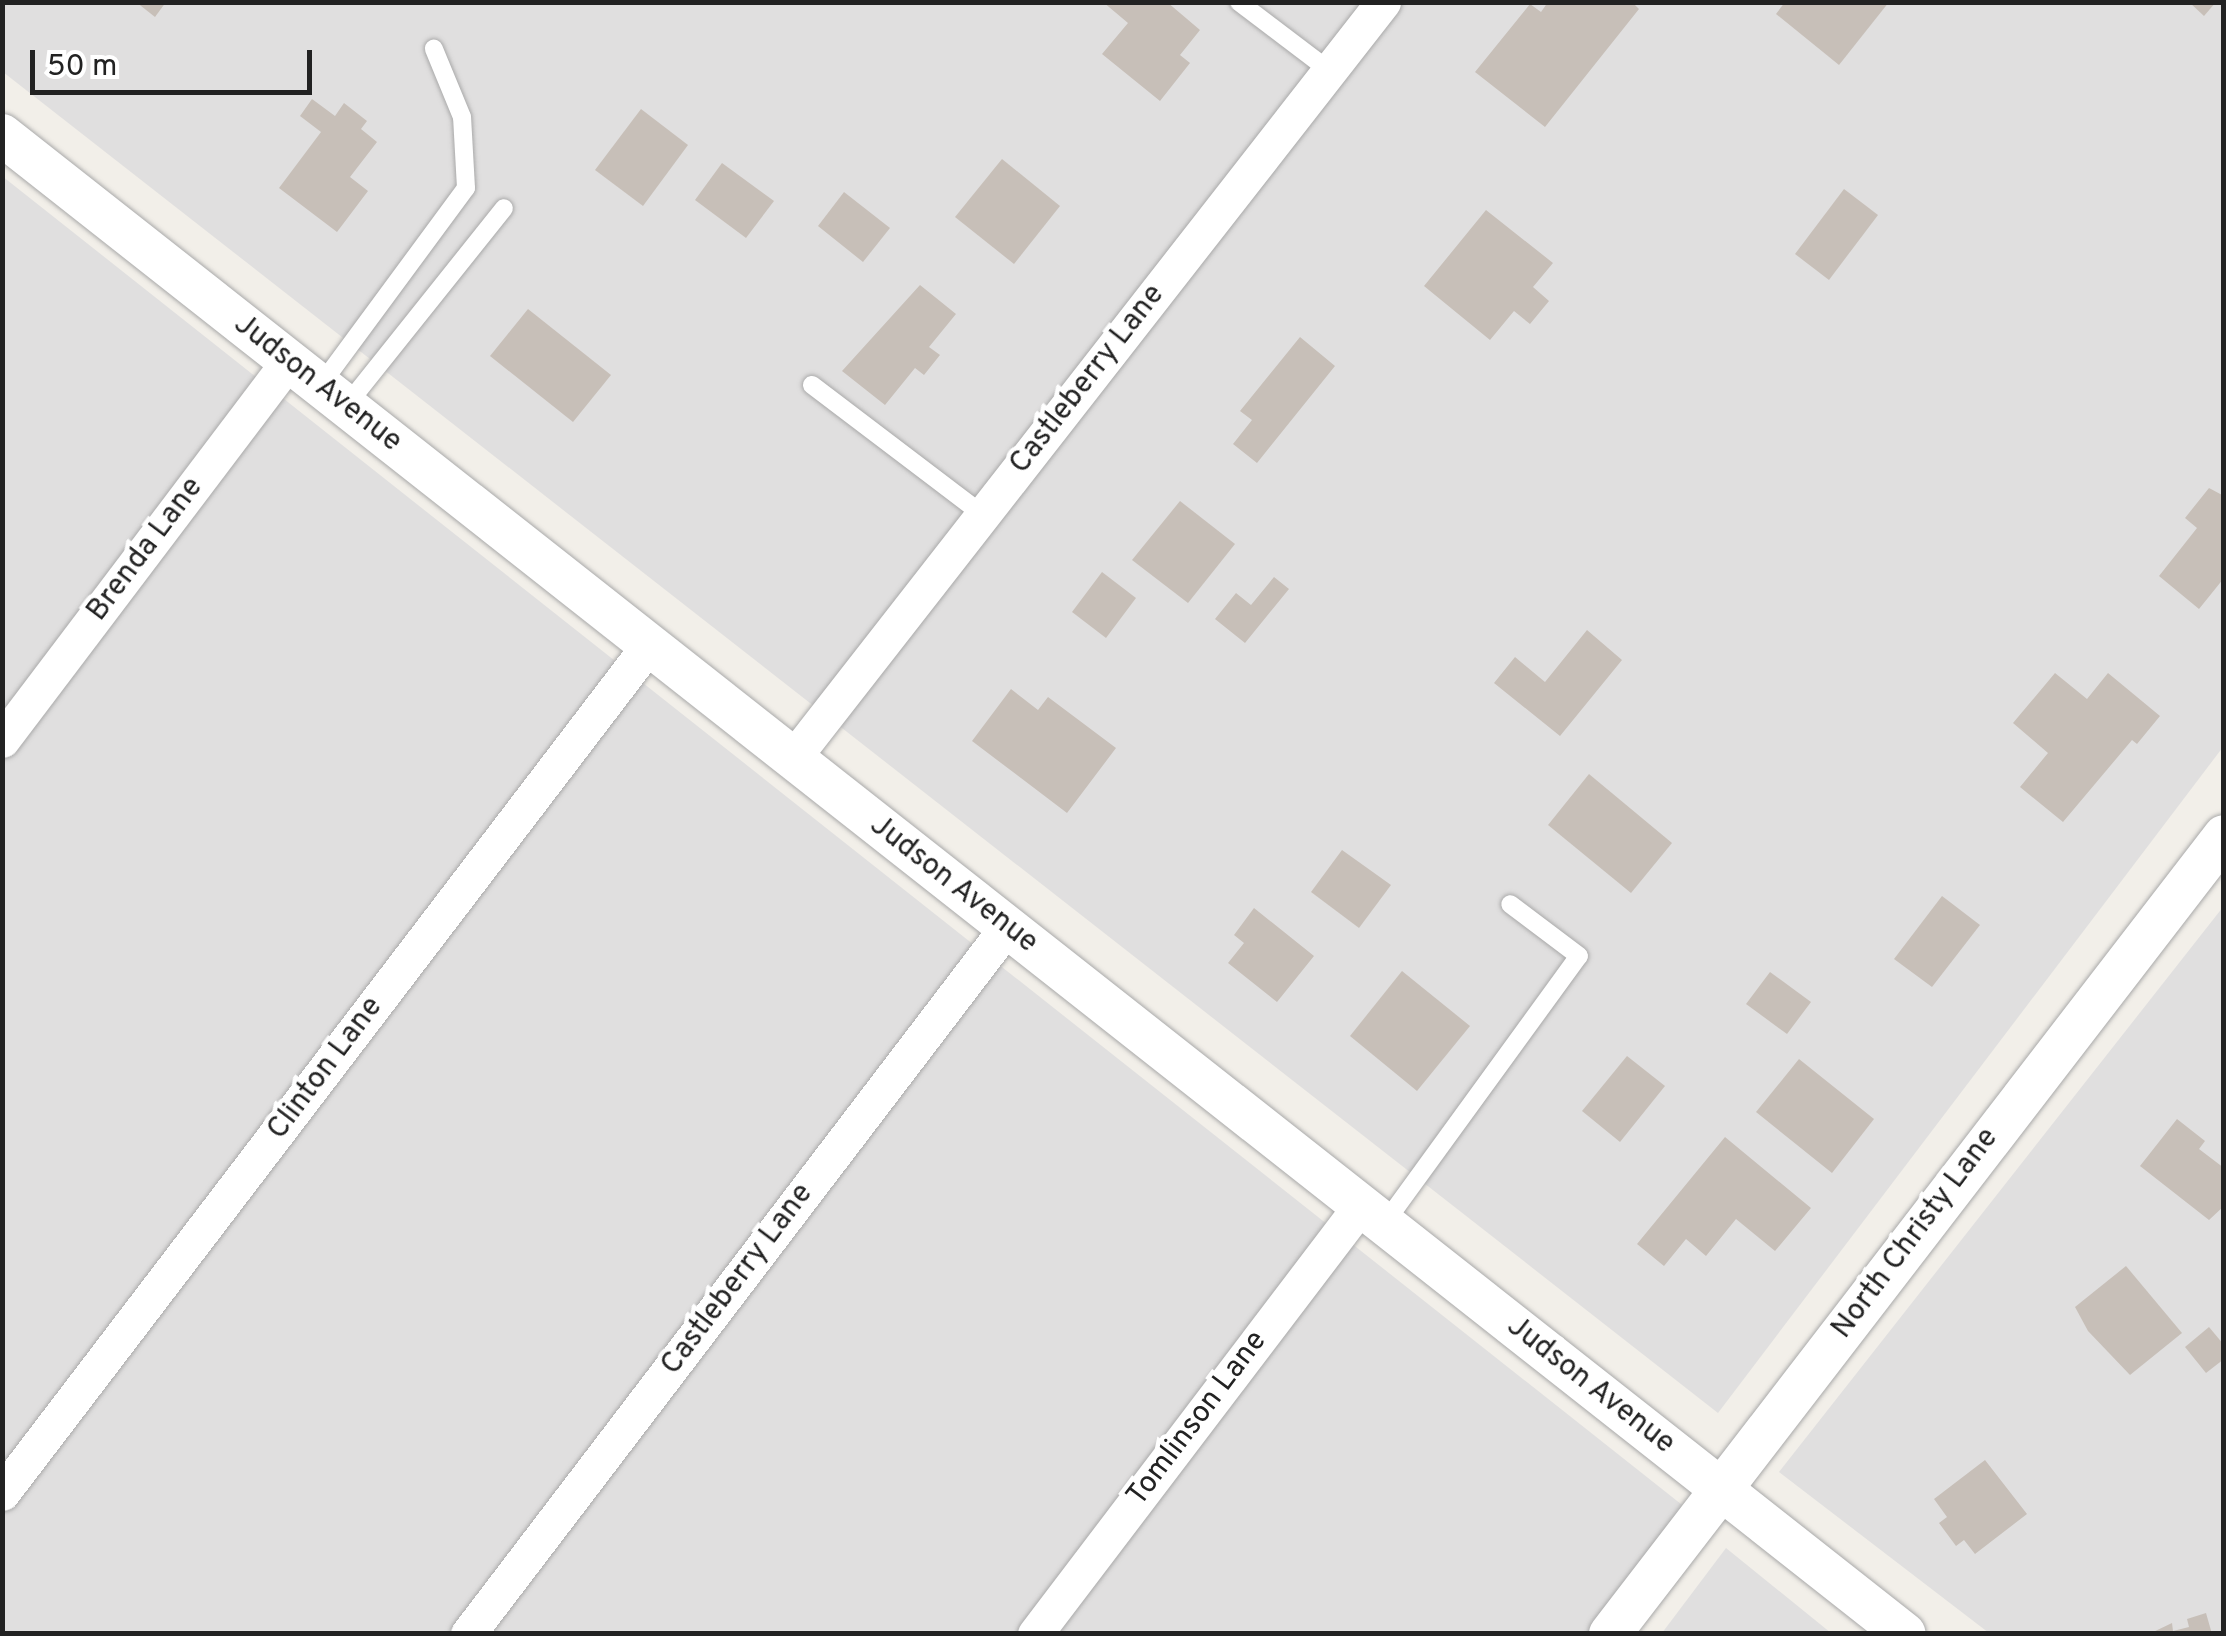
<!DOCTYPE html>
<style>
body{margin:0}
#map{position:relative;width:2226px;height:1636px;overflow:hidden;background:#f2efe9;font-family:Overpass,sans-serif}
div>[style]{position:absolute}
.residential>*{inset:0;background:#e0dfdf}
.building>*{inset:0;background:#c7bfb8}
.roads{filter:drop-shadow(0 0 2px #a9a9a9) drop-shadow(0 0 2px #a9a9a9)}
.service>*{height:18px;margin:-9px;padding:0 9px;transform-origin:9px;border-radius:9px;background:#fff}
.minor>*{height:35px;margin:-17.5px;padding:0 17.5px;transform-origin:17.5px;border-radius:17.5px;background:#fff}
.tertiary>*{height:42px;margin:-21px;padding:0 21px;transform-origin:21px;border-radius:21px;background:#fff}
span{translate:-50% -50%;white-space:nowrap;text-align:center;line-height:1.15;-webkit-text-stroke:9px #fff;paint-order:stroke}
.street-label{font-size:30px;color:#222}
.frame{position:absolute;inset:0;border:5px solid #222;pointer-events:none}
.scale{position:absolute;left:30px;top:50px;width:282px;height:45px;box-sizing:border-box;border:5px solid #222;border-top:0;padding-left:12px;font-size:30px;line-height:35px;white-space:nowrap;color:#222;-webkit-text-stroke:8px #fff;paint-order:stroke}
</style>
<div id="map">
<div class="residential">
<i style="clip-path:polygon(2px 3px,2223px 3px,2223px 747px,1718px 1413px,3px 72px)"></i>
<i style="clip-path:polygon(2px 176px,1686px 1508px,1590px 1633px,3px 1633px)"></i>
<i style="clip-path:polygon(2223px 907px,2223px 1633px,1989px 1633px,1779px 1472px)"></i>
<i style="clip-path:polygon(1726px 1548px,1831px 1633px,1662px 1633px)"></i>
</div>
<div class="building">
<i style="clip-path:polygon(136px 2px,166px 2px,155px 17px)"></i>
<i style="clip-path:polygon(1103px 2px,1167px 2px,1200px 30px,1180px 55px,1190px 63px,1160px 101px,1102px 54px,1128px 23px)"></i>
<i style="clip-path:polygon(1548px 2px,1632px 2px,1639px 9px,1545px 127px,1475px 72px,1530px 4px,1541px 12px)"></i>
<i style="clip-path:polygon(1785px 2px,1889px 2px,1839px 65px,1776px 14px)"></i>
<i style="clip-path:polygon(2189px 2px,2216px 2px,2204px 16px)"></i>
<i style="clip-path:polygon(312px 99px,335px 116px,344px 103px,367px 121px,361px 129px,377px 142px,350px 177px,368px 191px,337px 232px,279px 188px,321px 132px,300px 116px)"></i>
<i style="clip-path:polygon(641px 109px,688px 145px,643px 206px,595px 170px)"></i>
<i style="clip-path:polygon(1002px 159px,1060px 206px,1014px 264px,955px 217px)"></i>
<i style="clip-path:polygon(722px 163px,774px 201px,746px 238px,695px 200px)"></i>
<i style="clip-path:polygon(1844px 189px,1878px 215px,1829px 280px,1795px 254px)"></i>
<i style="clip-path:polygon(844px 192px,890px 228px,863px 262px,818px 226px)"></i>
<i style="clip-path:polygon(1486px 210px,1553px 263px,1533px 287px,1549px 301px,1530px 324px,1514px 311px,1490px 340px,1424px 286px)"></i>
<i style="clip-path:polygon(920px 285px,956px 314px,929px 347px,940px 355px,924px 375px,915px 368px,885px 405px,842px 371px)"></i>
<i style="clip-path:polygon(528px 309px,611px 375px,573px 422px,490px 356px)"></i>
<i style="clip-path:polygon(1300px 337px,1335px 366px,1257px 463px,1233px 444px,1252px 420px,1240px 411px)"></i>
<i style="clip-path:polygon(2209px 488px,2224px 496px,2224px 578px,2199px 609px,2159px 576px,2197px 528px,2185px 518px)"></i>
<i style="clip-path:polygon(1180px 501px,1235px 544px,1188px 603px,1132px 560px)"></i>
<i style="clip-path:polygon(1102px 572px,1136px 598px,1106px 638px,1072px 612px)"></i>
<i style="clip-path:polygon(1274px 577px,1289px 589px,1245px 643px,1215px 619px,1236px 593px,1251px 605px)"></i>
<i style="clip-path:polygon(1587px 630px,1622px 660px,1560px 736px,1494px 683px,1515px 657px,1545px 682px)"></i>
<i style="clip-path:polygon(2055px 673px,2087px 699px,2108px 673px,2160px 716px,2137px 744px,2132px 740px,2063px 822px,2020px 787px,2048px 753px,2013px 723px)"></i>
<i style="clip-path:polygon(1011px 689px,1038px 710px,1048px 697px,1116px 748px,1067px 813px,972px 741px)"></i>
<i style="clip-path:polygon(1589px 774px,1672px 843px,1631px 893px,1548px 825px)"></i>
<i style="clip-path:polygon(1342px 850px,1391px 885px,1359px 928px,1311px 892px)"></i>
<i style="clip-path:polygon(1942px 896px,1980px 925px,1932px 987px,1894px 959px)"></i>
<i style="clip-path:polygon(1254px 908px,1314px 956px,1277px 1002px,1228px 963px,1244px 943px,1234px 935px)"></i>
<i style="clip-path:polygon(1402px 971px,1470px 1026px,1417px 1091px,1350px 1036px)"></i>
<i style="clip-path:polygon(1770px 972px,1811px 1002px,1787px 1034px,1746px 1004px)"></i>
<i style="clip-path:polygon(1627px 1056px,1665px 1086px,1620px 1142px,1582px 1111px)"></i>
<i style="clip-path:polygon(1799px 1059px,1874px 1119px,1832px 1173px,1756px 1112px)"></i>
<i style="clip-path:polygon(2177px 1119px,2205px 1141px,2199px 1149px,2224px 1168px,2224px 1206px,2209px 1220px,2140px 1166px)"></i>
<i style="clip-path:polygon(1725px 1137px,1811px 1208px,1775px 1251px,1736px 1219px,1706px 1256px,1686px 1239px,1664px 1266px,1637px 1244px)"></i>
<i style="clip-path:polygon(2126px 1266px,2182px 1333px,2130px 1375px,2088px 1331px,2075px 1307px)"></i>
<i style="clip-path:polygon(2209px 1327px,2224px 1345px,2224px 1359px,2206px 1373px,2185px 1347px)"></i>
<i style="clip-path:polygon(1985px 1460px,2027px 1514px,1975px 1554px,1964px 1540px,1956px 1546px,1939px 1523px,1947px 1517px,1934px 1499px)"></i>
<i style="clip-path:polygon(2206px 1613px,2212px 1634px,2149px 1634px,2172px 1623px,2173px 1631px,2189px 1627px,2187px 1619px)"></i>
</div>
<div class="roads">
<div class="service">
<i style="left:1239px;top:2px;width:114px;rotate:37.2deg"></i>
<i style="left:812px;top:385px;width:215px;rotate:37.2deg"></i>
<i style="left:320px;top:386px;width:246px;rotate:-53.6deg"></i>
<i style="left:466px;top:188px;width:71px;rotate:-93.2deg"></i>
<i style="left:462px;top:117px;width:74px;rotate:-112.4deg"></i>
<i style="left:346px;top:406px;width:253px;rotate:-51.4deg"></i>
<i style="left:1384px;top:1224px;width:331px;rotate:-54deg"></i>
<i style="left:1579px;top:956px;width:86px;rotate:-143deg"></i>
</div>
<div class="minor">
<i style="left:2px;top:740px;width:475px;rotate:-52.9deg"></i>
<i style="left:793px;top:758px;width:959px;rotate:-52.03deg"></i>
<i style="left:2px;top:1493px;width:1067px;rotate:-52.66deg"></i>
<i style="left:468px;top:1634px;width:889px;rotate:-52.68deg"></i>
<i style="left:1035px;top:1634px;width:539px;rotate:-52.77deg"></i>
</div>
<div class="tertiary">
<i style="left:2px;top:135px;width:2422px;rotate:38.23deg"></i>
<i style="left:1610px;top:1634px;width:1007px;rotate:-52.42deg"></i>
</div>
</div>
<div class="street-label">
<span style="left:1088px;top:380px;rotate:-52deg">Castleberry Lane</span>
<span style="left:317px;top:384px;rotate:38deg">Judson Avenue</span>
<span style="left:146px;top:550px;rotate:-53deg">Brenda Lane</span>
<span style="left:953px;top:885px;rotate:38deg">Judson Avenue</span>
<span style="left:326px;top:1069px;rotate:-53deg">Clinton Lane</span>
<span style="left:1916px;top:1234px;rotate:-53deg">North Christy Lane</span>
<span style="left:738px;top:1280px;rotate:-53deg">Castleberry Lane</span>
<span style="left:1590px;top:1386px;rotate:38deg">Judson Avenue</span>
<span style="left:1198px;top:1419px;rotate:-53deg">Tomlinson Lane</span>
</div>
<div class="frame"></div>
<div class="scale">50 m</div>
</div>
